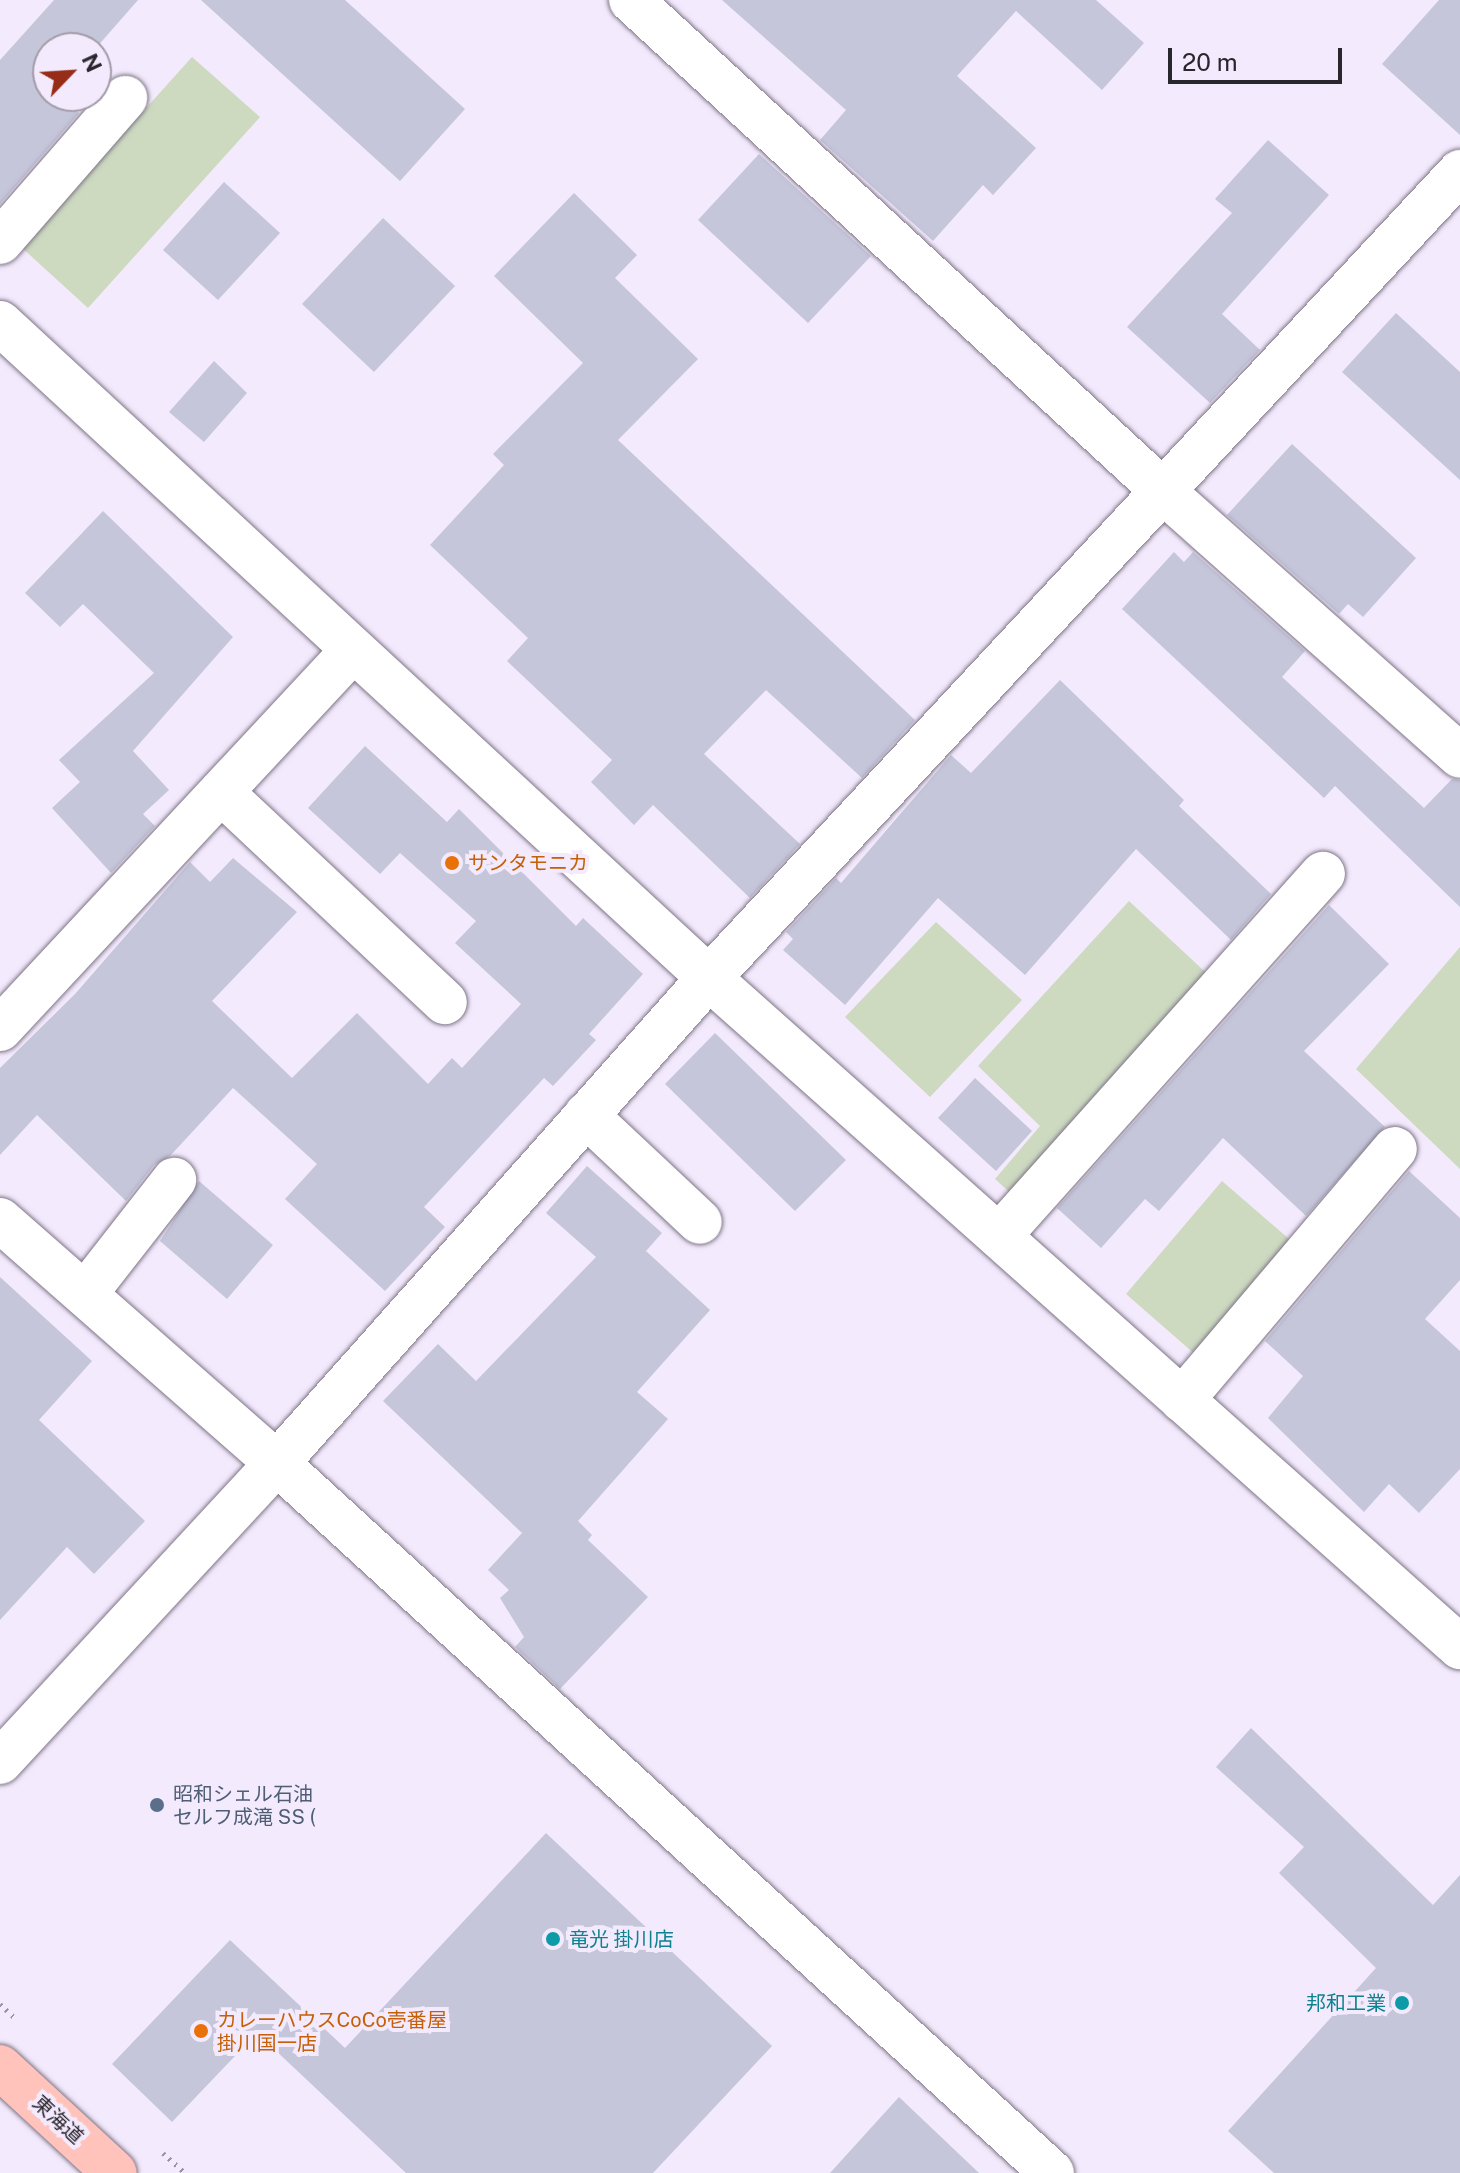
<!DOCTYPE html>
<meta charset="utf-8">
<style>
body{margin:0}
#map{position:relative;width:1460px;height:2173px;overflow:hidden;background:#f4eafd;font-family:"Public Sans","Noto Sans JP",sans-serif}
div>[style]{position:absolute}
.green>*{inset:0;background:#cddac0}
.building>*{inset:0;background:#c5c6da}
.path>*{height:5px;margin-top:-2.5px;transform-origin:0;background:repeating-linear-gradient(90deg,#9a93a0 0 2px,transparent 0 8px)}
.roads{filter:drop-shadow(0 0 2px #7e7586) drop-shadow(0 0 2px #7e7586)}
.minor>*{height:44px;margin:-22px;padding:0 22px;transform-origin:22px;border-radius:22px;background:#fff}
.major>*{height:44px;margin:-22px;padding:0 22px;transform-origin:22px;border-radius:22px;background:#ffc3bc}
.dots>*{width:22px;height:22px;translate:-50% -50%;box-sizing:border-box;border:4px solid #f4eafd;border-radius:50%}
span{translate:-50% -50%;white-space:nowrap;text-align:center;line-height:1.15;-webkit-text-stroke:8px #f4eafd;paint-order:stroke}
.food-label{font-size:20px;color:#c56008}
.left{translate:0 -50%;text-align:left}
.service-label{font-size:20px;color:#4e5e75}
.culture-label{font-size:20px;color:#0d838f}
.right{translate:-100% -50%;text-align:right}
.street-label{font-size:20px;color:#2a262d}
.north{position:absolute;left:32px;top:32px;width:80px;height:80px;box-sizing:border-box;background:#f4eafd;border:2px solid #a39caa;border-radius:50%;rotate:65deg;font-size:22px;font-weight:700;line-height:32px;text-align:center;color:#2a262d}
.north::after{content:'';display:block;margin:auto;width:28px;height:36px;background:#962d19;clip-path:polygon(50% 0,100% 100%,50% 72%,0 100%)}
.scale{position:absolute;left:1168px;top:48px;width:174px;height:36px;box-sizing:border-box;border:4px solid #2a262d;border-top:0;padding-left:10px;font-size:24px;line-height:28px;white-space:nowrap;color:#2a262d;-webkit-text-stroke:6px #f4eafd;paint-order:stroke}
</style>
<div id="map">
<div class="green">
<i style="clip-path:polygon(192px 57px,260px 117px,88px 308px,21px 247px)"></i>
<i style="clip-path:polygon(1129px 901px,1230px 995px,1029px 1210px,995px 1179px,1040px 1126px,978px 1066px)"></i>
<i style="clip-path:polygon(936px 922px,1022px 1000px,930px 1097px,845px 1017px)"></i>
<i style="clip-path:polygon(1460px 947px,1460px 1169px,1356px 1069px)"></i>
<i style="clip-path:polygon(1222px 1181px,1295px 1244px,1197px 1356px,1126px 1294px)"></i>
</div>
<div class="building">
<i style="clip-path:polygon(54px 0,138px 0,96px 48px,48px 48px,48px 96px,61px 96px,79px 113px,0 204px,0 60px)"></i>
<i style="clip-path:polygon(201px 0,345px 0,465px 109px,400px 181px)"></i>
<i style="clip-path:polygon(722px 0,1096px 0,1144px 43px,1102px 90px,1016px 11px,957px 76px,1036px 148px,993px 195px,983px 185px,933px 241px,820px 140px,846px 110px)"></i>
<i style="clip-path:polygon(1439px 0,1460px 0,1460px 135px,1382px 64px)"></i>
<i style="clip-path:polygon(1268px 140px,1329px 195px,1222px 314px,1260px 350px,1210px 403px,1127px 327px,1232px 213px,1215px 199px)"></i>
<i style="clip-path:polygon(759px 154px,871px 256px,808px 323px,698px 220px)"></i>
<i style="clip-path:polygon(224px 182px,280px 233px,218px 300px,163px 250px)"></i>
<i style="clip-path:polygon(574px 193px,637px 255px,615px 278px,698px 359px,618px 440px,915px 720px,862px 778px,766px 690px,704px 754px,800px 844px,750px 898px,653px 805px,634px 825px,591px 782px,612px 760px,507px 661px,528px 638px,430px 545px,504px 465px,493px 454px,583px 363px,494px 276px)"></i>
<i style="clip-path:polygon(383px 218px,455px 286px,374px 372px,302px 304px)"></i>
<i style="clip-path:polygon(1396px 313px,1460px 372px,1460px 480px,1342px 372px)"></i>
<i style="clip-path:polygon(214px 361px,247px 393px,204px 442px,169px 412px)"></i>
<i style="clip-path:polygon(1292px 444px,1416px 558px,1363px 617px,1348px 604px,1339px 614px,1227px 515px)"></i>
<i style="clip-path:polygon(103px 511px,233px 637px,133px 751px,169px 790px,143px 814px,155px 826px,111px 873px,52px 808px,80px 782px,59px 760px,154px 673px,83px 604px,60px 627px,25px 593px)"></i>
<i style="clip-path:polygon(1174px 552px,1184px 562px,1193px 552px,1305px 651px,1282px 677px,1424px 808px,1452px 779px,1460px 780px,1460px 907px,1335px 786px,1324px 798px,1122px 609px)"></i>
<i style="clip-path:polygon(1060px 680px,1184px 800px,1179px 806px,1271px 894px,1231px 940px,1136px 849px,1025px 975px,938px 898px,845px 1005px,783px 950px,793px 939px,786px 932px,836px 878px,841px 883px,951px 755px,971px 773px)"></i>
<i style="clip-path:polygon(365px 746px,447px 822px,459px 809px,576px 926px,583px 918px,643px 974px,589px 1034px,596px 1040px,553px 1086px,544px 1078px,424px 1207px,445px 1227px,385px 1291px,285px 1199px,317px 1164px,233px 1088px,170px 1156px,154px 1165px,126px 1201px,37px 1115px,0 1155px,0 1068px,75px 994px,190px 862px,210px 882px,233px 858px,297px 912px,212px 1001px,292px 1078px,357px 1013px,428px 1084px,452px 1058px,462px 1068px,521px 1004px,455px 943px,476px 921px,400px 853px,380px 874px,308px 808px)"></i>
<i style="clip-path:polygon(1329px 905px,1389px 964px,1304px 1051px,1385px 1127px,1306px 1216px,1223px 1138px,1159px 1211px,1145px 1199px,1101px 1248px,1057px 1208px)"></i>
<i style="clip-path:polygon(715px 1033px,846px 1160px,795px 1211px,665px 1084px)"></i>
<i style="clip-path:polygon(975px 1078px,1032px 1131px,996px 1171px,938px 1118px)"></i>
<i style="clip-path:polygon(587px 1166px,662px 1233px,646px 1251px,710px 1310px,637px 1392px,668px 1419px,578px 1521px,592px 1535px,588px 1540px,648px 1597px,560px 1689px,515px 1647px,524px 1637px,500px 1598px,509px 1590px,488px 1570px,522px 1533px,383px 1401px,438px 1344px,476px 1381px,596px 1257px,546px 1213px)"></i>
<i style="clip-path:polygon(1409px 1171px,1460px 1218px,1460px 1280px,1425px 1319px,1460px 1351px,1460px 1469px,1419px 1513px,1389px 1484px,1364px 1512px,1268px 1418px,1303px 1376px,1265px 1341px)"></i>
<i style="clip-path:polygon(199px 1181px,273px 1245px,227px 1299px,160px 1241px)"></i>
<i style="clip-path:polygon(0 1277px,92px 1361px,39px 1420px,145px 1521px,94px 1574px,67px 1547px,0 1620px)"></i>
<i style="clip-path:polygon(1251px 1728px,1433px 1905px,1460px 1875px,1460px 2173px,1274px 2173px,1228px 2131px,1376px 1968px,1279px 1873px,1304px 1847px,1216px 1767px)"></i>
<i style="clip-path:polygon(546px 1833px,772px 2046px,653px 2173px,406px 2173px,257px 2033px,172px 2122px,112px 2064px,230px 1940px,345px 2048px)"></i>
<i style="clip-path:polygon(899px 2097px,979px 2173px,830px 2173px)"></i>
</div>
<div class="path">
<i style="left:0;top:2004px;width:19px;rotate:43deg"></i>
<i style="left:163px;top:2153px;width:30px;rotate:42deg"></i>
</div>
<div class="roads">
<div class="minor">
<i style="left:631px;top:0;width:727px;rotate:42.71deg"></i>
<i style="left:1165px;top:493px;width:395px;rotate:41.7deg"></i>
<i style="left:0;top:242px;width:191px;rotate:-49deg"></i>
<i style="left:0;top:323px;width:965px;rotate:42.73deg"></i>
<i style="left:709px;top:978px;width:1006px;rotate:41.7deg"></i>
<i style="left:221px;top:792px;width:307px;rotate:43.2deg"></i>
<i style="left:0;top:1029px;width:518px;rotate:-47.03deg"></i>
<i style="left:586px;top:1115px;width:156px;rotate:43.2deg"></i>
<i style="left:0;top:1220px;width:368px;rotate:41.3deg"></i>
<i style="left:277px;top:1463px;width:1051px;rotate:42.49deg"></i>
<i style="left:999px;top:1236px;width:486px;rotate:-48.2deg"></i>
<i style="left:85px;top:1294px;width:145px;rotate:-52deg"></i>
<i style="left:1182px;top:1400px;width:329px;rotate:-49.7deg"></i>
<i style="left:0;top:1762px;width:408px;rotate:-47.2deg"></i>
<i style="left:277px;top:1463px;width:649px;rotate:-48.31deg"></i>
<i style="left:709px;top:978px;width:1102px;rotate:-47.02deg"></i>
</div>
<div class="major">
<i style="left:0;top:2067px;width:156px;rotate:42.7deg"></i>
</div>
</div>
<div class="dots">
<i style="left:452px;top:863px;background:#e8710a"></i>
<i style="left:157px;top:1805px;background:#5c6f8a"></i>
<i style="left:553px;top:1939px;background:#0f9aa8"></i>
<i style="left:1402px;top:2003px;background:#0f9aa8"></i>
<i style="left:201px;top:2031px;background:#e8710a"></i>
</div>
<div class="food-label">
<span class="left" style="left:468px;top:863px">サンタモニカ</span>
<span class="left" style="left:217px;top:2032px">カレーハウスCoCo壱番屋<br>掛川国一店</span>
</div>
<div class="service-label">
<span class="left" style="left:173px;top:1806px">昭和シェル石油<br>セルフ成滝 SS (</span>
</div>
<div class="culture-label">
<span class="left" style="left:569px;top:1939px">竜光 掛川店</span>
<span class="right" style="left:1386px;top:2003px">邦和工業</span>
</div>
<div class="street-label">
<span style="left:58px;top:2120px;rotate:43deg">東海道</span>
</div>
<div class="north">N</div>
<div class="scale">20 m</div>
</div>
